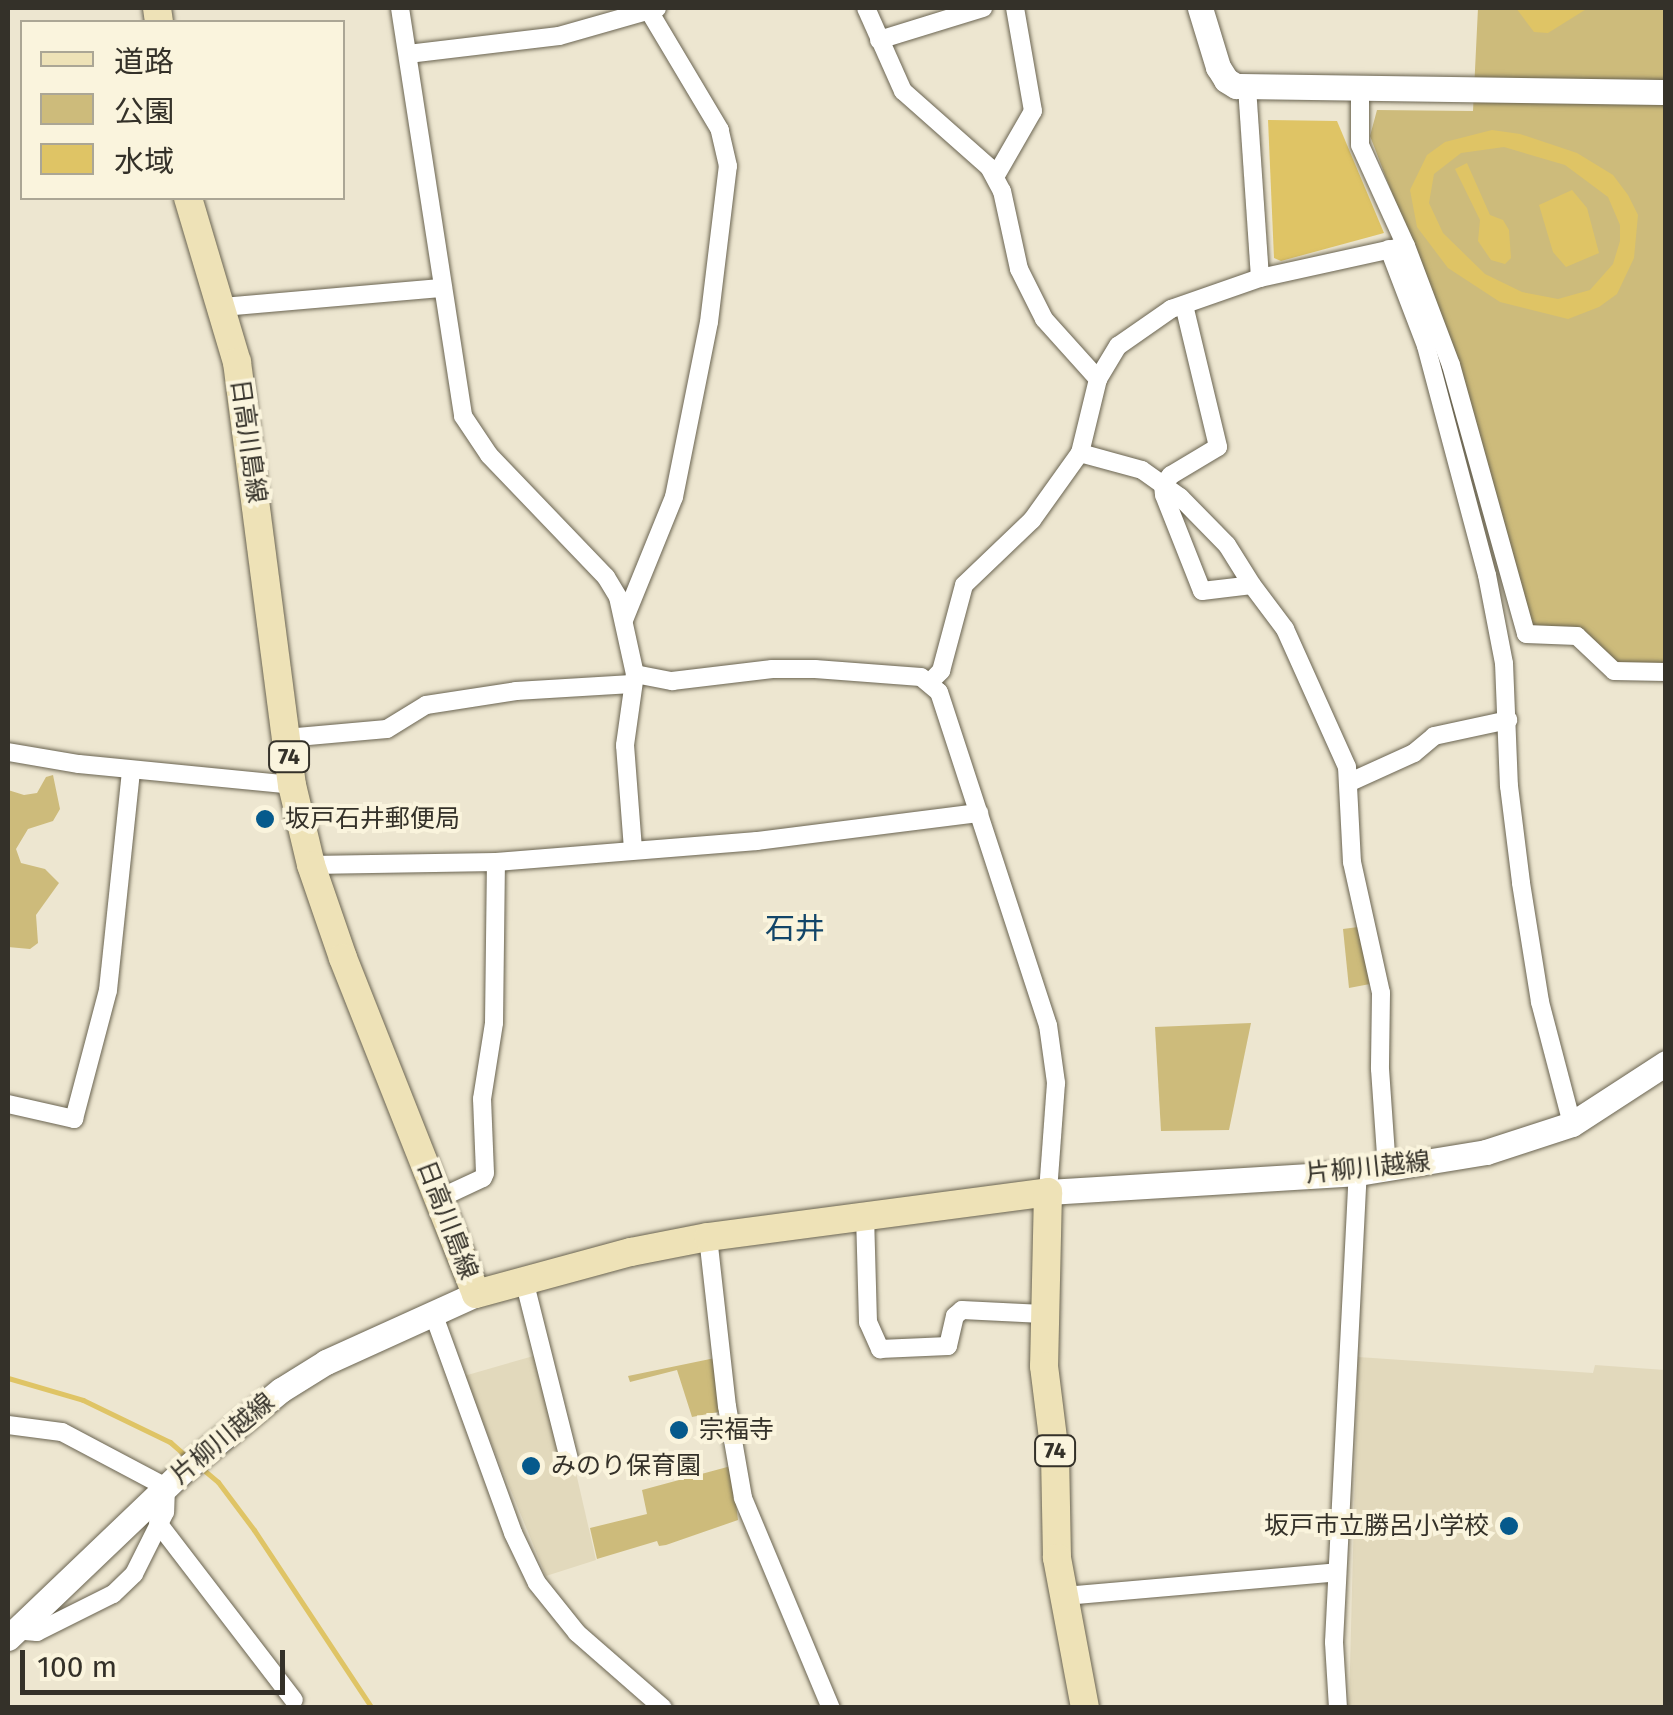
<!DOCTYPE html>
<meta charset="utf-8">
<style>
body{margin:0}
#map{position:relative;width:1673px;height:1715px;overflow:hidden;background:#ede6d0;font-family:"Fira Sans","Noto Sans JP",sans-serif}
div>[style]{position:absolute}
.built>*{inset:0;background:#e2d9bc}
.green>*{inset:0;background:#cdbb7b}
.water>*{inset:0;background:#dfc465}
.stream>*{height:5px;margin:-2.5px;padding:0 2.5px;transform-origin:2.5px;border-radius:2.5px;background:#dfc465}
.roads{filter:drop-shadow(0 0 2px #6a6451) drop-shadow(0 0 2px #6a6451)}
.street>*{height:18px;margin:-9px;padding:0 9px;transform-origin:9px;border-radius:9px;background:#fff}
.secondary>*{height:25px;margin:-12.5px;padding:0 12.5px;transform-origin:12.5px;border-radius:12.5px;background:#fff}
.primary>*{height:28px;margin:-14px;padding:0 14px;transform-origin:14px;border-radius:14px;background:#eee2b7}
.dots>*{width:28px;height:28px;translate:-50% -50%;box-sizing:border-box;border:5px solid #faf4dd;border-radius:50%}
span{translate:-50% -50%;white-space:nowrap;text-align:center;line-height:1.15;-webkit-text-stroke:8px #faf4dd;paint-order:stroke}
.shield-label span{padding:2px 8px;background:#faf4dd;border:2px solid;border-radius:8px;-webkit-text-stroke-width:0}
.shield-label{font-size:22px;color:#343129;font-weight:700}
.street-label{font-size:25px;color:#343129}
.poi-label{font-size:25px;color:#343129}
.left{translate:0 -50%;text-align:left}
.right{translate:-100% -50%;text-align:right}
.quarter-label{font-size:30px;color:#124568}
.frame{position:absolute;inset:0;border:10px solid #343129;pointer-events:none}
.legend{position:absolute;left:20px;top:20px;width:325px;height:180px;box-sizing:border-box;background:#faf4dd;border:2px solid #aba695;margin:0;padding:12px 18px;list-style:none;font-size:30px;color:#343129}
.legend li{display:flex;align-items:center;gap:20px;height:50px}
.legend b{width:50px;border:2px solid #aba695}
.scale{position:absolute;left:20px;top:1650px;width:265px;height:45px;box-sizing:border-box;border:5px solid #343129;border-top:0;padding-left:12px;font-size:30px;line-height:35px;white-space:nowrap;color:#343129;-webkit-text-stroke:8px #faf4dd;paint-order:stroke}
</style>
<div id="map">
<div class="built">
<i style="clip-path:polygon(537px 1355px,563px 1466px,574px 1464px,596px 1560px,546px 1576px,464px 1376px)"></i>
<i style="clip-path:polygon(1358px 1357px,1593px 1373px,1595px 1365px,1665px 1370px,1665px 1707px,1349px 1707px)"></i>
</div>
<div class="green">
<i style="clip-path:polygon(1478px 8px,1665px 8px,1665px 668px,1617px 667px,1579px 631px,1528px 630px,1454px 354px,1370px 136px,1377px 110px,1473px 111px)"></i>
<i style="clip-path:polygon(53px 775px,60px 809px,53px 821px,28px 829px,16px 849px,21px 863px,45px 869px,59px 883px,36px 915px,38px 943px,30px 949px,8px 947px,8px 790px,24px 795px,37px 793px,46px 777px)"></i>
<i style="clip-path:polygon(1358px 927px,1370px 984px,1349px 988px,1343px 929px)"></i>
<i style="clip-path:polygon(1251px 1023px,1229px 1130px,1161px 1131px,1155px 1027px)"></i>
<i style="clip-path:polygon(715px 1358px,723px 1411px,692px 1417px,677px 1370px,630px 1382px,628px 1376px)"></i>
<i style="clip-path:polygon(731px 1466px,738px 1520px,666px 1545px,659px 1546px,657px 1541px,597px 1559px,590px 1528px,647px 1514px,642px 1490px)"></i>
</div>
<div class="water">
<i style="clip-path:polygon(1516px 8px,1588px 8px,1548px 33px,1534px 32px)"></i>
<i style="clip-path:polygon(1268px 120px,1337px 121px,1384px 233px,1281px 261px,1274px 258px)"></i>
<i style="clip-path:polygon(evenodd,1492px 130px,1520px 134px,1577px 153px,1613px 175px,1628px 195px,1638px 215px,1634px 258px,1617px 294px,1599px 307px,1568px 319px,1500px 302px,1448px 268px,1417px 227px,1410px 190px,1427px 155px,1445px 142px,1492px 130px,1504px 147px,1565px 165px,1608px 197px,1620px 225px,1620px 241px,1613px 264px,1590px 290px,1558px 299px,1522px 292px,1485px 274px,1443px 233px,1429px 203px,1434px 174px,1461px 153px,1504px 147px)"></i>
<i style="clip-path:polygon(1467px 163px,1490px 215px,1503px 220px,1509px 230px,1511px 258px,1505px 264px,1491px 260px,1478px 241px,1480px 220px,1455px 169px)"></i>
<i style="clip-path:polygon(1572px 190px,1587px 208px,1599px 253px,1566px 267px,1553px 252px,1539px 205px)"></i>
</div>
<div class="stream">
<i style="left:8px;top:1378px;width:78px;rotate:16.3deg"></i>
<i style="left:83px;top:1400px;width:97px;rotate:25.8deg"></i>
<i style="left:170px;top:1442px;width:21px;rotate:41deg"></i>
<i style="left:199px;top:1466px;width:25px;rotate:40deg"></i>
<i style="left:218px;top:1482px;width:60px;rotate:53.1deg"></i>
<i style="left:254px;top:1530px;width:214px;rotate:56.5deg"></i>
</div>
<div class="roads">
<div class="street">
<i style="left:400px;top:8px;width:413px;rotate:81.2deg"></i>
<i style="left:463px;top:416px;width:47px;rotate:56.3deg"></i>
<i style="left:489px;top:455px;width:169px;rotate:46.2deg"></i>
<i style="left:606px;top:577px;width:23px;rotate:59deg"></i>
<i style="left:618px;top:597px;width:79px;rotate:77.6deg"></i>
<i style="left:635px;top:674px;width:72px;rotate:98deg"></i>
<i style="left:625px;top:745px;width:103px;rotate:85.6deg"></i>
<i style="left:866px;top:8px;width:91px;rotate:66deg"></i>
<i style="left:903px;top:91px;width:115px;rotate:41.5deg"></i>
<i style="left:989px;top:167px;width:27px;rotate:62deg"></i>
<i style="left:1002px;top:191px;width:80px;rotate:77.7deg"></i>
<i style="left:1019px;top:269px;width:56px;rotate:63.4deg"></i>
<i style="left:1044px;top:319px;width:81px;rotate:48deg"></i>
<i style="left:879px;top:40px;width:109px;rotate:-17.1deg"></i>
<i style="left:408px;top:54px;width:152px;rotate:-6.8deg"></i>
<i style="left:559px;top:36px;width:102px;rotate:-15.9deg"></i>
<i style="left:1247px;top:87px;width:191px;rotate:86.1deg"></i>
<i style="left:995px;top:177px;width:76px;rotate:-60.1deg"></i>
<i style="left:1033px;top:111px;width:105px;rotate:-99.9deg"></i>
<i style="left:1406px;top:246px;width:127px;rotate:69.3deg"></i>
<i style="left:1451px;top:365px;width:279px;rotate:74.4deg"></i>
<i style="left:1526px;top:634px;width:51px;rotate:2.2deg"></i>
<i style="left:1577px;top:636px;width:51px;rotate:43.4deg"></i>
<i style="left:1614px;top:671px;width:52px;rotate:1.1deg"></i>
<i style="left:1389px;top:249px;width:104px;rotate:69.1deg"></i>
<i style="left:1426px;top:346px;width:237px;rotate:75.1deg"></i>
<i style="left:1487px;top:575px;width:90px;rotate:79.1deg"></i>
<i style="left:1504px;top:663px;width:123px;rotate:87.7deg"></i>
<i style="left:1509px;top:786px;width:98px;rotate:82.9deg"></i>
<i style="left:1521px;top:883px;width:121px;rotate:80.9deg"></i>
<i style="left:1540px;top:1002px;width:126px;rotate:75.3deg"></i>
<i style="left:1184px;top:305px;width:146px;rotate:76.5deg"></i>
<i style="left:1218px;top:447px;width:55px;rotate:149.2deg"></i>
<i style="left:1171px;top:475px;width:13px;rotate:129deg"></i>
<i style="left:1163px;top:485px;width:10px;rotate:84deg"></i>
<i style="left:1164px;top:495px;width:103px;rotate:68.4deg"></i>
<i style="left:1202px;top:591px;width:50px;rotate:-6.8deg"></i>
<i style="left:1252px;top:585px;width:55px;rotate:53.1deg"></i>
<i style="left:1285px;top:629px;width:151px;rotate:65.8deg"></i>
<i style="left:1347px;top:767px;width:95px;rotate:87deg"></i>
<i style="left:1352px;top:862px;width:134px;rotate:77.5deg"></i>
<i style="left:1381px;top:993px;width:76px;rotate:90.8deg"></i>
<i style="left:1380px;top:1069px;width:101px;rotate:86deg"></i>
<i style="left:223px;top:307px;width:218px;rotate:-5deg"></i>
<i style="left:1080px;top:453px;width:64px;rotate:15.3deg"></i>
<i style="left:1142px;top:470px;width:47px;rotate:35.4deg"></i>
<i style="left:1180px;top:497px;width:67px;rotate:45.6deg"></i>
<i style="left:1227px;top:545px;width:47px;rotate:58deg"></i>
<i style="left:624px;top:620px;width:133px;rotate:-67.9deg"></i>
<i style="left:674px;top:497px;width:178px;rotate:-78.7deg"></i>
<i style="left:709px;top:322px;width:157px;rotate:-83.1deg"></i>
<i style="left:728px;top:166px;width:37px;rotate:-103deg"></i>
<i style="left:720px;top:130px;width:139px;rotate:-120.8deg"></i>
<i style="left:635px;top:674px;width:38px;rotate:11deg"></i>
<i style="left:672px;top:681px;width:101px;rotate:-6.8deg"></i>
<i style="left:772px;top:669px;width:43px"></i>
<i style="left:815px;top:669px;width:106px;rotate:4.3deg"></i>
<i style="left:921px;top:677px;width:23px;rotate:40deg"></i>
<i style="left:939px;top:692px;width:350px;rotate:71.9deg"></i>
<i style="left:1048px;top:1025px;width:59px;rotate:82.1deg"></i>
<i style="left:1056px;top:1083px;width:109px;rotate:94.2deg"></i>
<i style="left:930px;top:682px;width:16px;rotate:-45deg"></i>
<i style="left:941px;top:671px;width:89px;rotate:-75deg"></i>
<i style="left:964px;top:585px;width:94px;rotate:-43.7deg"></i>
<i style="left:1032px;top:520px;width:82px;rotate:-54.4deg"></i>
<i style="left:1080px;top:453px;width:76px;rotate:-76.3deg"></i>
<i style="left:1098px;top:379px;width:39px;rotate:-59deg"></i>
<i style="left:1118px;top:346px;width:65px;rotate:-34.9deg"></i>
<i style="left:1171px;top:309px;width:94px;rotate:-19.2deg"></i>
<i style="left:1260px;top:278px;width:149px;rotate:-12.4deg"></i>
<i style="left:1406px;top:246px;width:111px;rotate:-114.5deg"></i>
<i style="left:1360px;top:145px;width:56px;rotate:-90deg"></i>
<i style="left:286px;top:738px;width:101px;rotate:-5.1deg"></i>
<i style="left:387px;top:729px;width:46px;rotate:-31.6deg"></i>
<i style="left:426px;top:705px;width:91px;rotate:-8.8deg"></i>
<i style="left:516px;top:691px;width:116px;rotate:-3.5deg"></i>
<i style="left:8px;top:752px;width:72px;rotate:9.6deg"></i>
<i style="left:79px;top:764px;width:214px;rotate:5.6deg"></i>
<i style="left:1348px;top:783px;width:72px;rotate:-24.4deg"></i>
<i style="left:1414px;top:753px;width:26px;rotate:-40deg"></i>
<i style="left:1434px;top:736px;width:76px;rotate:-12.2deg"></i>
<i style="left:311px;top:865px;width:185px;rotate:-0.9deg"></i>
<i style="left:496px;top:862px;width:262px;rotate:-4.6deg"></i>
<i style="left:757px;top:841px;width:224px;rotate:-7.2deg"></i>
<i style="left:8px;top:1104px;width:68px;rotate:12.8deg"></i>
<i style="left:74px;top:1119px;width:133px;rotate:-75.2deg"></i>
<i style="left:108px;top:990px;width:221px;rotate:-84deg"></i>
<i style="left:440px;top:1198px;width:47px;rotate:-24.9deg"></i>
<i style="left:483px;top:1178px;width:5px;rotate:-68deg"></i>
<i style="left:485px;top:1173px;width:74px;rotate:-92.3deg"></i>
<i style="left:482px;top:1099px;width:77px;rotate:-81deg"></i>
<i style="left:494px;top:1023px;width:161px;rotate:-89.3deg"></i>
<i style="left:865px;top:1215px;width:107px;rotate:88.4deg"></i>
<i style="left:868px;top:1322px;width:30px;rotate:66deg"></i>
<i style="left:880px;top:1349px;width:68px;rotate:-2.5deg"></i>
<i style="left:948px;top:1346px;width:31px;rotate:-77deg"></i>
<i style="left:955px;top:1316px;width:9px;rotate:-41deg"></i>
<i style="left:962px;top:1310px;width:81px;rotate:2.8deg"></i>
<i style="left:708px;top:1237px;width:170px;rotate:83.6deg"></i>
<i style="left:727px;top:1406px;width:93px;rotate:80.1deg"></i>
<i style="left:743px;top:1498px;width:228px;rotate:67.3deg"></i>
<i style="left:524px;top:1280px;width:185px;rotate:75.9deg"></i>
<i style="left:433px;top:1313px;width:234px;rotate:70deg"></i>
<i style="left:513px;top:1533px;width:55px;rotate:64.4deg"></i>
<i style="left:537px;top:1583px;width:64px;rotate:51.3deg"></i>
<i style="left:577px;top:1633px;width:114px;rotate:41.1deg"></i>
<i style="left:8px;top:1425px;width:54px;rotate:7.4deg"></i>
<i style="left:62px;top:1432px;width:118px;rotate:27.9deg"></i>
<i style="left:166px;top:1487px;width:25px;rotate:92deg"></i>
<i style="left:165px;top:1512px;width:69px;rotate:116.6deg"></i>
<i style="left:134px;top:1574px;width:29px;rotate:136deg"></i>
<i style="left:113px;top:1594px;width:85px;rotate:153.4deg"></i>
<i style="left:37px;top:1632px;width:21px;rotate:-175deg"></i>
<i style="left:158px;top:1523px;width:223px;rotate:52.5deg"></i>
<i style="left:1065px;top:1596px;width:273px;rotate:-5deg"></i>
<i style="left:1338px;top:1708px;width:66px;rotate:-93.5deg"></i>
<i style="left:1334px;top:1642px;width:470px;rotate:-87.1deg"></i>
</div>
<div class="secondary">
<i style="left:1200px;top:8px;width:62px;rotate:73deg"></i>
<i style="left:1218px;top:67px;width:15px;rotate:58deg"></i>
<i style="left:1226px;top:80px;width:12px;rotate:31deg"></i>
<i style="left:1236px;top:86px;width:430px;rotate:0.8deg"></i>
<i style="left:1048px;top:1192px;width:311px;rotate:-3.5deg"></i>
<i style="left:1358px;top:1173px;width:130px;rotate:-9.3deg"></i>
<i style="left:1486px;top:1152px;width:90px;rotate:-18deg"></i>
<i style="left:1572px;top:1124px;width:112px;rotate:-33deg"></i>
<i style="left:8px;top:1638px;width:245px;rotate:-43.7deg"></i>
<i style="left:185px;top:1469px;width:124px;rotate:-39.5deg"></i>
<i style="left:281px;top:1390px;width:53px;rotate:-31.9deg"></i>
<i style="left:326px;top:1362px;width:165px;rotate:-24.4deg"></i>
</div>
<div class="primary">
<i style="left:157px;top:8px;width:14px;rotate:82deg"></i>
<i style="left:188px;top:198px;width:171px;rotate:73.4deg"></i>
<i style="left:237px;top:362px;width:427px;rotate:82.6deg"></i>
<i style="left:292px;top:785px;width:82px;rotate:76.6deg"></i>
<i style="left:311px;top:865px;width:98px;rotate:71deg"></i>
<i style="left:343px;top:958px;width:361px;rotate:68.4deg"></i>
<i style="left:476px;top:1294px;width:161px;rotate:-15.2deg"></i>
<i style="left:631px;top:1252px;width:78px;rotate:-11deg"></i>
<i style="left:708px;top:1237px;width:343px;rotate:-7.5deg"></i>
<i style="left:1048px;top:1192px;width:174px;rotate:91.3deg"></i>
<i style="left:1044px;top:1366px;width:89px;rotate:82.9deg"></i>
<i style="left:1055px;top:1454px;width:104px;rotate:88.9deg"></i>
<i style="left:1057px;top:1558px;width:153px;rotate:79.4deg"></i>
</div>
</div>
<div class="dots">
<i style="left:265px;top:819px;background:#065a8c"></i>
<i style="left:679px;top:1430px;background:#065a8c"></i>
<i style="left:531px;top:1466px;background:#065a8c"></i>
<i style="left:1509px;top:1526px;background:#065a8c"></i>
</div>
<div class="shield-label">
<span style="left:289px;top:757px">74</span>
<span style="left:1055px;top:1451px">74</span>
</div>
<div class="street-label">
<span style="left:248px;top:441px;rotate:82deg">日高川島線</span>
<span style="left:1368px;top:1168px;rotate:-6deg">片柳川越線</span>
<span style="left:447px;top:1220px;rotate:69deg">日高川島線</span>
<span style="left:223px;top:1439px;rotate:-40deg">片柳川越線</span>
</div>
<div class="poi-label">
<span class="left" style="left:285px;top:819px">坂戸石井郵便局</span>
<span class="left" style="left:699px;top:1430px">宗福寺</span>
<span class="left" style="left:551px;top:1466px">みのり保育園</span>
<span class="right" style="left:1489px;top:1526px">坂戸市立勝呂小学校</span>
</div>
<div class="quarter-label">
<span style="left:795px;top:929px">石井</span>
</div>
<div class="frame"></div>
<ul class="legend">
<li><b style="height:12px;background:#eee2b7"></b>道路</li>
<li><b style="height:28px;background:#cdbb7b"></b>公園</li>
<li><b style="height:28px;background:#dfc465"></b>水域</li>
</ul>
<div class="scale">100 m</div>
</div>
